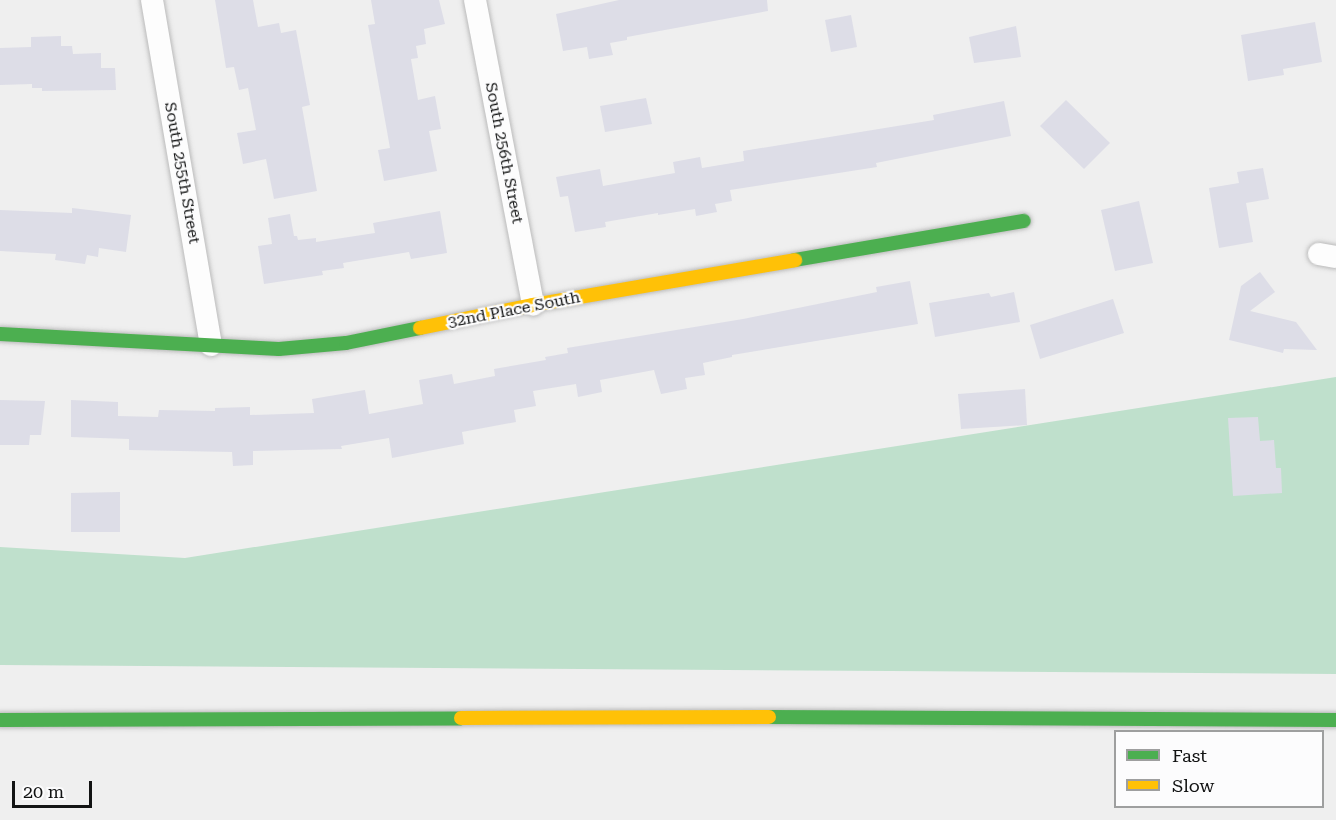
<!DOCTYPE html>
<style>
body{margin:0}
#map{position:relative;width:1336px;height:820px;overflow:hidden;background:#efefef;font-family:"Roboto Serif",serif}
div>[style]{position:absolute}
.green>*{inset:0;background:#bfe0cc}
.building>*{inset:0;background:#dddde7}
.roads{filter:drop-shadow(0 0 2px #bbb) drop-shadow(0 0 2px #bbb)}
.street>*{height:22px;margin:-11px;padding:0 11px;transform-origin:11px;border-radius:11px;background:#fdfdfd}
.fast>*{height:14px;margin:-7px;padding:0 7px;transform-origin:7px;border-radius:7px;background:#4caf50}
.slow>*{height:14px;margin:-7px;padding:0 7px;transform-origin:7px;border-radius:7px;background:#ffc107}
span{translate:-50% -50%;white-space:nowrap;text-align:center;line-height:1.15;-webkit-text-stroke:4.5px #fcfcfd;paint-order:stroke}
.street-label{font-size:16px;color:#121313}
.legend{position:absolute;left:1114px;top:730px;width:210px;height:78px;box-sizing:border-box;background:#fcfcfd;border:2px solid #9e9f9f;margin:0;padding:8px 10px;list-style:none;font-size:18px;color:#121313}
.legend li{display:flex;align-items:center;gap:12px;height:30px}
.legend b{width:30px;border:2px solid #9e9f9f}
.scale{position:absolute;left:12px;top:781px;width:80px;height:27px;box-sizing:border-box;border:3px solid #121313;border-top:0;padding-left:8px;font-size:18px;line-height:21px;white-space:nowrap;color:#121313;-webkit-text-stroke:4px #fcfcfd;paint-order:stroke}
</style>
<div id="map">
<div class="green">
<i style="clip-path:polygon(1336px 377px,1336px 674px,0 665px,0 547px,185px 558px)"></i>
</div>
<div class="building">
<i style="clip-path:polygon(215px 0,253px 0,258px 27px,279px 23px,281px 33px,296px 30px,310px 105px,302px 107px,317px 191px,274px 199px,266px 159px,243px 164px,237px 133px,256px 130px,248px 88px,239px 90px,234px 67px,226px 68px)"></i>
<i style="clip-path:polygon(371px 0,439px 0,445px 24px,424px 29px,426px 44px,416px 46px,418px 58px,411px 59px,418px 100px,435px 96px,441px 129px,429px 131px,437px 171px,384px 181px,378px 150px,390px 148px,368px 25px,375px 24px)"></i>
<i style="clip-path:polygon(619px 0,767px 0,768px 11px,627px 37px,627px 40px,610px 43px,613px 55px,589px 59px,587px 47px,563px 51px,556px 14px)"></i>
<i style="clip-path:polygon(851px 15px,857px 47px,831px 52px,825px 20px)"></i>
<i style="clip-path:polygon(1315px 22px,1322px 62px,1283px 69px,1284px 75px,1248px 81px,1241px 35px)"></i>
<i style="clip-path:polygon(1016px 26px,1021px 57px,974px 63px,969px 37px)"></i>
<i style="clip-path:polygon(61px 36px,61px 46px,72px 46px,73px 54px,101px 53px,101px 68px,115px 68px,116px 90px,42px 91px,42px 88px,32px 88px,32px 84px,0 85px,0 48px,31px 47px,31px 37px)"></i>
<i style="clip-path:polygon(646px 98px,652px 124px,605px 132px,600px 106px)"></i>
<i style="clip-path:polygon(1066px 100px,1110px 143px,1084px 169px,1040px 126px)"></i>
<i style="clip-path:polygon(1004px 101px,1011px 136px,876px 163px,877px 167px,730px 190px,732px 201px,715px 204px,717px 212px,696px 216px,695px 209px,658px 215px,658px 213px,605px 222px,606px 227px,575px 232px,568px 196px,560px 197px,556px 177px,600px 169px,603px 186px,675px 173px,673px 162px,700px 157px,702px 168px,744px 161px,743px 151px,934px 120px,933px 115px)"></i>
<i style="clip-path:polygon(1263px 168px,1269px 199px,1246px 203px,1253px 242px,1219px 248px,1209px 188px,1239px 183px,1237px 172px)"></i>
<i style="clip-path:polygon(1139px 201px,1153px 263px,1115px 271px,1101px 210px)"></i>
<i style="clip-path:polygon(72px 208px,131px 215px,126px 252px,99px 248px,98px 257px,87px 255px,85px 264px,55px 260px,56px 254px,0 251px,0 210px,72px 213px)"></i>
<i style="clip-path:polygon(440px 211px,447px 253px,411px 259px,409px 252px,343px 263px,344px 268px,322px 271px,323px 275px,264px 284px,258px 246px,272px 244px,268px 218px,290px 214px,294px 236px,297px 236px,298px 240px,316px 238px,316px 242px,375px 233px,373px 223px)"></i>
<i style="clip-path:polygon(1260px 272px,1275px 292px,1250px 311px,1296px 322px,1317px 350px,1284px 349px,1283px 353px,1229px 340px,1241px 286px)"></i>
<i style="clip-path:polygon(910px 281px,918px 324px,732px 355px,732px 357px,703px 363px,705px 375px,685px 378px,687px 389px,661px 394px,654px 370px,600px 380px,602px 392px,578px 397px,576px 384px,533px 391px,536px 406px,514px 410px,516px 422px,462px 432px,464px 444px,392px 458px,389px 438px,341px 446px,342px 449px,253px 451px,253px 465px,233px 466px,232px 452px,129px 450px,129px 439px,71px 437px,71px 400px,118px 402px,118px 416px,158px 417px,159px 410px,215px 411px,215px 408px,250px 407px,250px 415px,314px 413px,312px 399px,365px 390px,369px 414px,423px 404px,419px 380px,452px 374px,454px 384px,495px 376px,494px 369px,546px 360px,545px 357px,568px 353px,567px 348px,743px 319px,877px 292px,876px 287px)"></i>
<i style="clip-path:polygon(1014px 292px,1020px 322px,935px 337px,929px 303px,989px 293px,991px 297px)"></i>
<i style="clip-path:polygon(1113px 299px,1124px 333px,1040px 359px,1030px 325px)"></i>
<i style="clip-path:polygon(1025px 389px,1027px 425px,961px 429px,958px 394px)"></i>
<i style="clip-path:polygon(0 400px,45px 401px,41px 435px,30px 435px,29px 445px,0 445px)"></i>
<i style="clip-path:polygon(1258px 417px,1260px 441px,1274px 440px,1276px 468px,1281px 468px,1282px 493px,1233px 496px,1228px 418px)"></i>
<i style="clip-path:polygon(120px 492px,120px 532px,71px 532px,71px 493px)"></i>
</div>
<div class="roads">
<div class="street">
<i style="left:152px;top:0;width:350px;rotate:80.3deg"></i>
<i style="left:475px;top:0;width:310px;rotate:79.2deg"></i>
<i style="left:1319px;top:254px;width:17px;rotate:10deg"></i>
</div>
<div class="fast">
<i style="left:795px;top:260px;width:232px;rotate:-9.7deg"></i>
<i style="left:0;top:334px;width:279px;rotate:3.1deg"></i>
<i style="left:279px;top:349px;width:67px;rotate:-5.1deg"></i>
<i style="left:346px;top:343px;width:76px;rotate:-11.5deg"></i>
<i style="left:769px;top:717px;width:567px;rotate:0.3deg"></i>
<i style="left:0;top:720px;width:461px;rotate:-0.2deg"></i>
</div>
<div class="slow">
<i style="left:420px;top:328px;width:115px;rotate:-11.5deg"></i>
<i style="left:533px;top:305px;width:266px;rotate:-9.7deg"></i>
<i style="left:461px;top:718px;width:308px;rotate:-0.2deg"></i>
</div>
</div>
<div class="street-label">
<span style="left:504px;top:153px;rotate:79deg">South 256th Street</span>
<span style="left:182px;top:173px;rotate:80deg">South 255th Street</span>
<span style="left:514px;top:310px;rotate:-11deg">32nd Place South</span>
</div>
<ul class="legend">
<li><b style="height:8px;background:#4caf50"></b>Fast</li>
<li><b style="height:8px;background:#ffc107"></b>Slow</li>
</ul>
<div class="scale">20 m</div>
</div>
